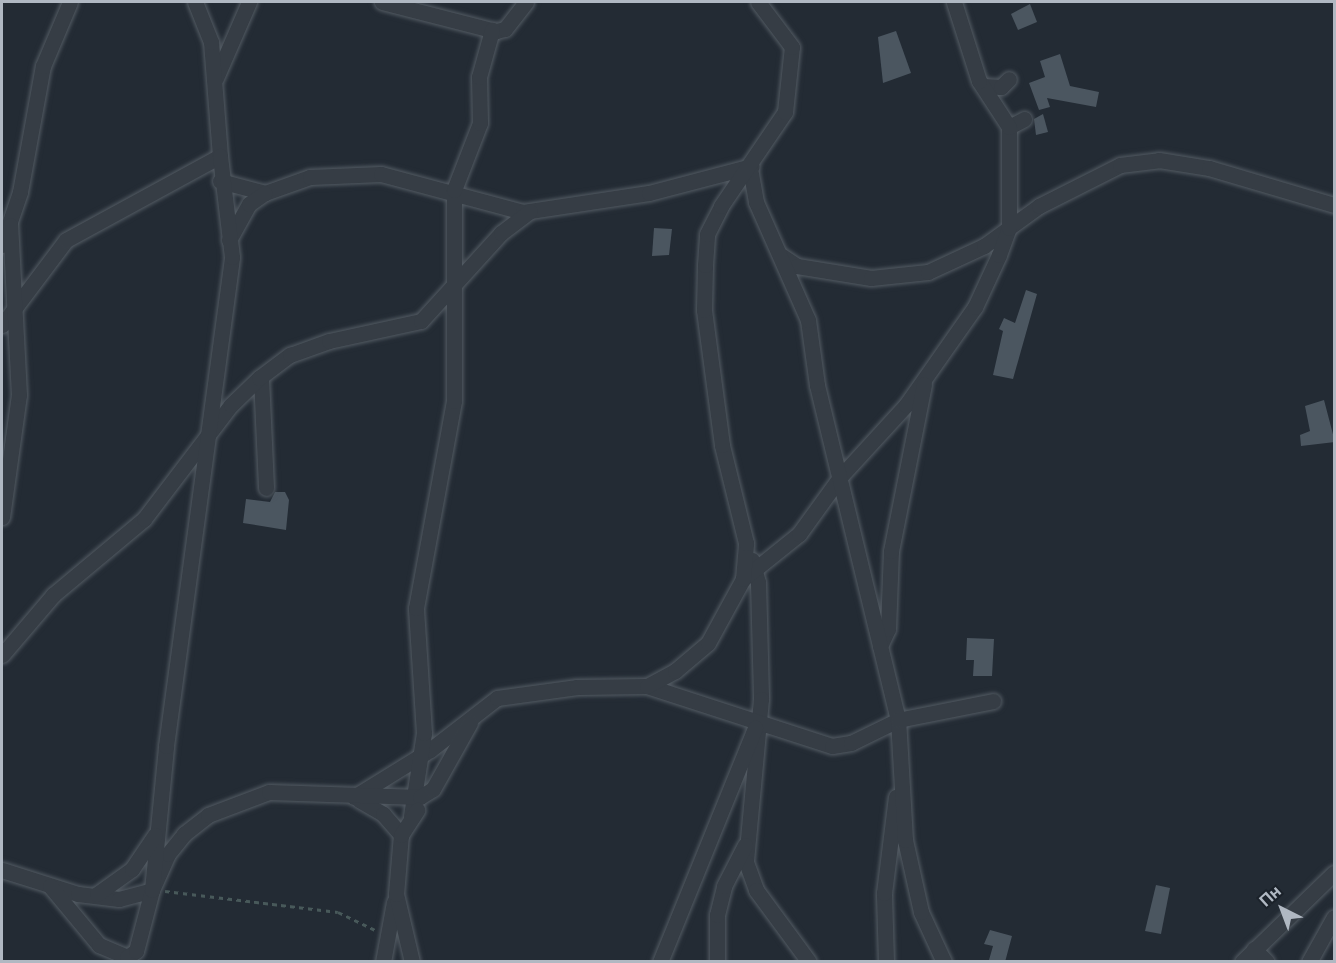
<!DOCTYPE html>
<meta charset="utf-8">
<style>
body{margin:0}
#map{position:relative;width:1336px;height:963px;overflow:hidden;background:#232b34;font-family:Inter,sans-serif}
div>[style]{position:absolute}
.building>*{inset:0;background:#4b5660}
.path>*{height:3px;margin-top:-1.5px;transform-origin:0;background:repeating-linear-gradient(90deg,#48595a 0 4.5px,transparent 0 9px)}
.roads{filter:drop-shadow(0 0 2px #535b63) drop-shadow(0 0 2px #535b63)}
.minor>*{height:15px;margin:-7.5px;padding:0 7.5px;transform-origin:7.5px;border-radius:7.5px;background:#363d45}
span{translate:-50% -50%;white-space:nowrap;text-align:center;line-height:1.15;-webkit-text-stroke:5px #1b222a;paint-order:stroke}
.frame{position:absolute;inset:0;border:3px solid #b0b8c2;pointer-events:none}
.north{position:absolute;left:1252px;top:879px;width:60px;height:60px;-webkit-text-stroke:4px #1b222a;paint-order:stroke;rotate:318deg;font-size:16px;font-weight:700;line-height:24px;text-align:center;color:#b0b8c2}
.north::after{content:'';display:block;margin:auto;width:21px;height:27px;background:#b0b8c2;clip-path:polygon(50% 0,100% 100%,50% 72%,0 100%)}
</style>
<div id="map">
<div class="building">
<i style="clip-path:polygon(1030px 4px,1037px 22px,1018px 30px,1011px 14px)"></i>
<i style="clip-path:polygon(896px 31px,911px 73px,883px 83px,878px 37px)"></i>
<i style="clip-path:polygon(1060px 54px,1070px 86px,1099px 92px,1096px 107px,1047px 98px,1050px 107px,1039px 110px,1029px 83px,1045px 77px,1040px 61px)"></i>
<i style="clip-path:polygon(1043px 114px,1048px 132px,1036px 135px,1034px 119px)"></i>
<i style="clip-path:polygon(654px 228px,672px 229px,669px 255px,652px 256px)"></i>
<i style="clip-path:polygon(1026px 290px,1037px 294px,1013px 379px,993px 375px,1003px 331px,999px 329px,1004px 318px,1015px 323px)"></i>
<i style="clip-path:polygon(1324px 400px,1335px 442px,1301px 446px,1300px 435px,1310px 431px,1305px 406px)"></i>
<i style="clip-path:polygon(275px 492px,285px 492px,289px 500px,286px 530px,243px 523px,246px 499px,270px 502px)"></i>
<i style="clip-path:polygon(967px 638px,994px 639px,992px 676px,973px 676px,974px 660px,966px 660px)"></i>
<i style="clip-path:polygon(1156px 885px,1170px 888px,1161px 934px,1145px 931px)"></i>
<i style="clip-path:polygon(990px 930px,1012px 936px,1005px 962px,989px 960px,993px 946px,984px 944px)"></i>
</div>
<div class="path">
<i style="left:165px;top:891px;width:174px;rotate:6.9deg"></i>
<i style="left:338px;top:912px;width:41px;rotate:25.9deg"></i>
</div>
<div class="roads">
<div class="minor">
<i style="left:382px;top:2px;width:118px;rotate:14.3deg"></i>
<i style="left:496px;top:31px;width:9px;rotate:-13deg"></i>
<i style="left:505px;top:29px;width:34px;rotate:-52deg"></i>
<i style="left:216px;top:78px;width:83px;rotate:-66.5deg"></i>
<i style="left:983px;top:86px;width:18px;rotate:3deg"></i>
<i style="left:1001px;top:87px;width:11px;rotate:-45deg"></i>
<i style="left:1009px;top:127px;width:17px;rotate:-28deg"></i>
<i style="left:220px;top:181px;width:47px;rotate:14.9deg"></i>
<i style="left:265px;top:193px;width:48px;rotate:-19.6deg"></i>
<i style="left:310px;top:177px;width:71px;rotate:-2.4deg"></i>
<i style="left:381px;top:174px;width:147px;rotate:15deg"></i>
<i style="left:523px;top:212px;width:127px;rotate:-8.6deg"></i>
<i style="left:649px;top:193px;width:106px;rotate:-14.7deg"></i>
<i style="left:229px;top:240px;width:41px;rotate:-60.9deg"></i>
<i style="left:249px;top:204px;width:19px;rotate:-35deg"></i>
<i style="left:2px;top:245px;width:56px;rotate:-71.2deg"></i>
<i style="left:20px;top:192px;width:128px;rotate:-79.7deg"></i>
<i style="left:43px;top:66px;width:69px;rotate:-67.1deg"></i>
<i style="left:782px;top:256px;width:18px;rotate:34deg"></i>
<i style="left:797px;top:266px;width:75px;rotate:9.2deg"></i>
<i style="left:871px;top:278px;width:57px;rotate:-6deg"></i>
<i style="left:928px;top:272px;width:62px;rotate:-24.9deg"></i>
<i style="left:984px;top:246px;width:68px;rotate:-36deg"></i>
<i style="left:1039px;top:206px;width:91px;rotate:-26.8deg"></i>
<i style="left:1120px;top:165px;width:39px;rotate:-7deg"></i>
<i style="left:1159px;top:160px;width:51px;rotate:9.1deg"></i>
<i style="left:1209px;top:168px;width:130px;rotate:16.5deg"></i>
<i style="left:2px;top:325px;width:106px;rotate:-53deg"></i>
<i style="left:66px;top:240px;width:175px;rotate:-28.6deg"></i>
<i style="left:220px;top:156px;width:114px;rotate:-94.5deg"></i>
<i style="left:211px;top:42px;width:43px;rotate:-111.8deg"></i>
<i style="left:261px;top:377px;width:111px;rotate:87.4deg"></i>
<i style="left:2px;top:517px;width:123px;rotate:-82.1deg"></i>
<i style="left:19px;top:395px;width:170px;rotate:-93deg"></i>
<i style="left:752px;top:560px;width:23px;rotate:75deg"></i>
<i style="left:758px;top:582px;width:117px;rotate:88.5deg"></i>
<i style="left:761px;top:699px;width:164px;rotate:95.3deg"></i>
<i style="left:746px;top:862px;width:30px;rotate:70deg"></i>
<i style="left:756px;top:890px;width:89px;rotate:53.6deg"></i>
<i style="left:743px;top:579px;width:72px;rotate:-38.8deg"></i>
<i style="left:799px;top:534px;width:72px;rotate:-54.1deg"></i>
<i style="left:841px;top:476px;width:96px;rotate:-47.5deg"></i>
<i style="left:906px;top:405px;width:120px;rotate:-54.9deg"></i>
<i style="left:975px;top:307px;width:57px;rotate:-65.2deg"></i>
<i style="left:999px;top:255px;width:29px;rotate:-70deg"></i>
<i style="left:1009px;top:228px;width:101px;rotate:-90deg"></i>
<i style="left:1009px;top:127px;width:55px;rotate:-123.1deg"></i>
<i style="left:979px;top:81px;width:83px;rotate:-107.6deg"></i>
<i style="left:880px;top:646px;width:19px;rotate:-65deg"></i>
<i style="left:888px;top:629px;width:78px;rotate:-87.8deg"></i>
<i style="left:891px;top:551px;width:170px;rotate:-78.8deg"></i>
<i style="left:2px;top:655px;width:79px;rotate:-49.6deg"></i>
<i style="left:53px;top:595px;width:119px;rotate:-39.9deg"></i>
<i style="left:144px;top:519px;width:143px;rotate:-52.7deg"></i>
<i style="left:231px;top:405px;width:39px;rotate:-44deg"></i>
<i style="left:259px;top:378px;width:39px;rotate:-37deg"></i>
<i style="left:290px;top:355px;width:41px;rotate:-19.7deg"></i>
<i style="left:329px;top:341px;width:94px;rotate:-12.3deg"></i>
<i style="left:421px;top:321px;width:119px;rotate:-47.7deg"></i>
<i style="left:501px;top:233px;width:36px;rotate:-37deg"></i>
<i style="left:647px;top:686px;width:194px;rotate:18deg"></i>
<i style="left:832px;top:746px;width:19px;rotate:-9deg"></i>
<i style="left:851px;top:743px;width:52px;rotate:-26.1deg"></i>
<i style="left:898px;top:720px;width:345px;rotate:-103.6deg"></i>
<i style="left:817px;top:385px;width:66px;rotate:-97.9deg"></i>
<i style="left:808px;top:320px;width:129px;rotate:-113.8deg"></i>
<i style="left:756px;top:202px;width:34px;rotate:-100deg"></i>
<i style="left:354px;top:797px;width:89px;rotate:-31.7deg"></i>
<i style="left:430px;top:750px;width:85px;rotate:-37.8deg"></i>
<i style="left:497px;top:698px;width:81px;rotate:-7.8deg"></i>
<i style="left:577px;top:687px;width:70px;rotate:-0.8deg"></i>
<i style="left:647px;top:686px;width:32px;rotate:-28deg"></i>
<i style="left:675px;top:671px;width:43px;rotate:-40.3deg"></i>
<i style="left:708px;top:643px;width:73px;rotate:-61.3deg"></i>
<i style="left:743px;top:579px;width:36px;rotate:-85deg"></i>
<i style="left:746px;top:543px;width:101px;rotate:-103.8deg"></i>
<i style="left:722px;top:445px;width:136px;rotate:-97.6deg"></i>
<i style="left:704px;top:310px;width:45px;rotate:-88.7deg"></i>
<i style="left:705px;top:265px;width:31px;rotate:-86deg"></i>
<i style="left:707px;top:234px;width:31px;rotate:-63deg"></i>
<i style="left:721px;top:206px;width:114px;rotate:-55.8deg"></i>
<i style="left:785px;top:112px;width:65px;rotate:-83.9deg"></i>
<i style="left:792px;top:47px;width:56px;rotate:-127.1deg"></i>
<i style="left:359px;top:800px;width:28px;rotate:30deg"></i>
<i style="left:383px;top:814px;width:28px;rotate:49deg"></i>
<i style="left:411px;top:816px;width:84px;rotate:-81.1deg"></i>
<i style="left:424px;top:733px;width:125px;rotate:-93.7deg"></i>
<i style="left:416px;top:608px;width:210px;rotate:-79.6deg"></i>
<i style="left:454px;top:401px;width:211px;rotate:-90deg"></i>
<i style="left:454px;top:190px;width:72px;rotate:-68.8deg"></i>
<i style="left:480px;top:123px;width:46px;rotate:-91.2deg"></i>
<i style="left:479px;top:77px;width:49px;rotate:-74.5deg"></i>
<i style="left:2px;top:870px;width:80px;rotate:17.5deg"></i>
<i style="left:78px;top:894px;width:41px;rotate:7deg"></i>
<i style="left:119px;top:899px;width:34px;rotate:-15deg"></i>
<i style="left:152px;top:890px;width:39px;rotate:-66deg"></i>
<i style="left:168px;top:854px;width:26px;rotate:-51deg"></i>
<i style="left:184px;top:834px;width:31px;rotate:-38deg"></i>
<i style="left:208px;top:815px;width:65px;rotate:-20.7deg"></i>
<i style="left:269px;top:792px;width:151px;rotate:1.9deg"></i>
<i style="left:420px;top:797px;width:15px;rotate:-32deg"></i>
<i style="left:433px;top:789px;width:76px;rotate:-60.7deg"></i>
<i style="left:50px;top:886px;width:77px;rotate:50.3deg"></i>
<i style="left:99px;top:945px;width:30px;rotate:23deg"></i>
<i style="left:127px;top:957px;width:11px;rotate:-34deg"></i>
<i style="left:136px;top:951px;width:63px;rotate:-75.3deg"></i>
<i style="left:152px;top:890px;width:145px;rotate:-84.4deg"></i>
<i style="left:166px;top:746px;width:493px;rotate:-82.3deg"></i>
<i style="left:232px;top:257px;width:102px;rotate:-96.8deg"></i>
<i style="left:97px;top:894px;width:43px;rotate:-35.5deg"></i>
<i style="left:132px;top:869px;width:41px;rotate:-55.9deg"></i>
<i style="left:1254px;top:949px;width:18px;rotate:45deg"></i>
<i style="left:383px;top:962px;width:61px;rotate:-79.6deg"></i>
<i style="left:412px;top:962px;width:70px;rotate:-103.2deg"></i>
<i style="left:396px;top:894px;width:59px;rotate:-85.2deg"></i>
<i style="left:401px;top:835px;width:30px;rotate:-57deg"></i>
<i style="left:660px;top:962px;width:253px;rotate:-67.9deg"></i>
<i style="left:717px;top:962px;width:47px;rotate:-90deg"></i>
<i style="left:717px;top:915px;width:30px;rotate:-76deg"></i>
<i style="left:724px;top:886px;width:46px;rotate:-62.9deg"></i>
<i style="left:886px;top:962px;width:69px;rotate:-91.7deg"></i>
<i style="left:884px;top:893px;width:97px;rotate:-82.9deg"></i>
<i style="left:944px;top:962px;width:55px;rotate:-114.7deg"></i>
<i style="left:921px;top:912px;width:74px;rotate:-102.5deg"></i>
<i style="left:905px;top:840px;width:120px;rotate:-93.3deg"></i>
<i style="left:898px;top:720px;width:97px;rotate:-11.3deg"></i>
<i style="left:1242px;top:962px;width:128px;rotate:-44.1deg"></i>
<i style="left:1309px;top:962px;width:51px;rotate:-60.9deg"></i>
</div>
</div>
<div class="frame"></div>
<div class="north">Пн</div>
</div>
